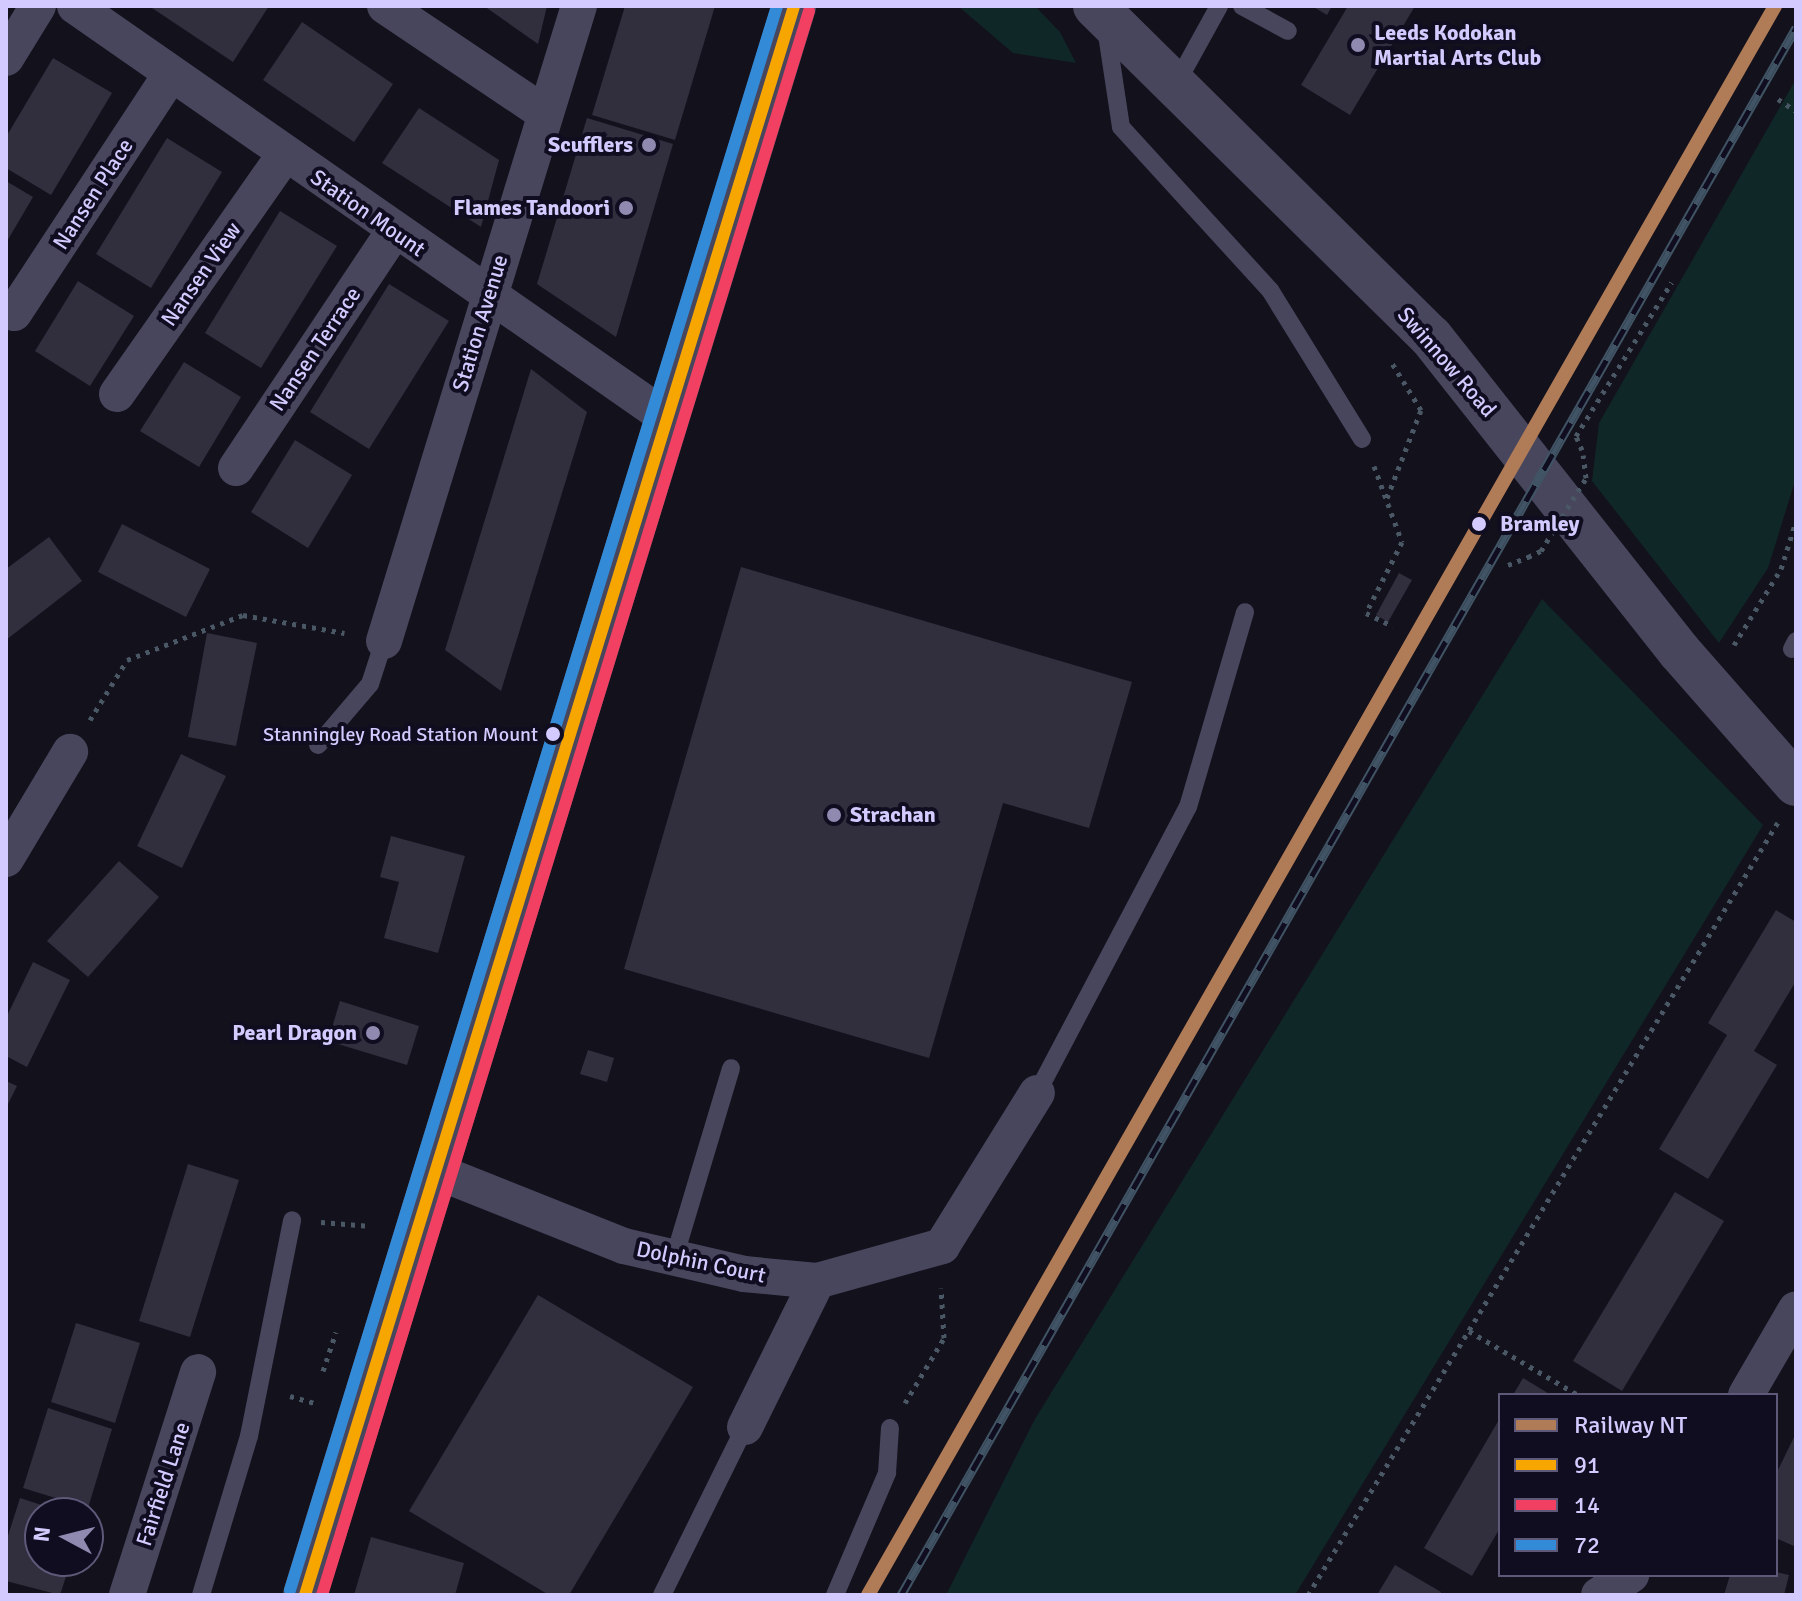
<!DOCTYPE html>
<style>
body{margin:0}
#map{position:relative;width:1802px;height:1601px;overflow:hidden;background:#13111c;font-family:Signika,sans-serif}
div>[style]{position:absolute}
.green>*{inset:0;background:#102727}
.building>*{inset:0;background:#312e3e}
.path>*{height:5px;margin-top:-2.5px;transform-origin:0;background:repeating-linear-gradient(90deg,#4a5866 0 4px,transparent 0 10px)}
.service>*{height:18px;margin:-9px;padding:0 9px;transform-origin:9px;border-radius:9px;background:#47465d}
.minor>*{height:36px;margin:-18px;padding:0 18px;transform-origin:18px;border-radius:18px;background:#47465d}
.tertiary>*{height:44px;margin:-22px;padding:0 22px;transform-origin:22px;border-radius:22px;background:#47465d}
.rail>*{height:9px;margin-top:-4.5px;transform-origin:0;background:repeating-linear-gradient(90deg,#100d20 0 18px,#405465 0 36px);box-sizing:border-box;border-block:2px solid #405465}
.path-bridge>*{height:5px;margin-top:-2.5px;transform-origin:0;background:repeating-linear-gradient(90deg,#4a5866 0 4px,transparent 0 10px)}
.bus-1>*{height:12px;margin:-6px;padding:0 6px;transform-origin:6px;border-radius:6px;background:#f7a600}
.bus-2>*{height:12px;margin:-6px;padding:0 6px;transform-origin:6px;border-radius:6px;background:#f24062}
.bus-3>*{height:12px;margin:-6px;padding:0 6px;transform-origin:6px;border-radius:6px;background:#338bd7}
.rail-1>*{height:14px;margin:-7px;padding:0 7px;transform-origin:7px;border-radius:7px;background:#b07c57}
.dots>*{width:22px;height:22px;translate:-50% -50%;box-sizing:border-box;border:4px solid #100d20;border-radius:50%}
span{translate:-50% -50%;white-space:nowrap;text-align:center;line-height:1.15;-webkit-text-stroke:8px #100d20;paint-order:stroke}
.bus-label{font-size:20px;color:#d3cbff}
.right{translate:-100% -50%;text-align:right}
.poi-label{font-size:22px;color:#d3cbff;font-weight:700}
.left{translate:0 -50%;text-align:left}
.street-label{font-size:22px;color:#d3cbff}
.stop-label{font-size:22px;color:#d3cbff;font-weight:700}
.frame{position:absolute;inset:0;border:8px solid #d3cbff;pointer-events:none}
.legend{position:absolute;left:1498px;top:1393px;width:280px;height:184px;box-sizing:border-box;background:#100d20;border:2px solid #5e5979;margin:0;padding:10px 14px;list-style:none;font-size:24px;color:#d3cbff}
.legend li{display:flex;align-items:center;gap:16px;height:40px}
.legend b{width:40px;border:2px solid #5e5979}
.north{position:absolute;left:24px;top:1497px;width:80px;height:80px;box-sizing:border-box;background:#100d20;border:2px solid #5e5979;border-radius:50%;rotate:277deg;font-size:22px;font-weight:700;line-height:32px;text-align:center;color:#d3cbff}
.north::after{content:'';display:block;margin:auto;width:28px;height:36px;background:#908ab0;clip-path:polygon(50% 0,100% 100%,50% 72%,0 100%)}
</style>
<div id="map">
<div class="green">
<i style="clip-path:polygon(958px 6px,1035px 6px,1060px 32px,1076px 63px,1013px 53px)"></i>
<i style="clip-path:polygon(1796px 79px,1796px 478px,1768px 568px,1719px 643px,1592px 481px,1599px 423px)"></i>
<i style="clip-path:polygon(1542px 599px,1763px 825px,1295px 1595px,946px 1595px,1035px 1419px)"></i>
</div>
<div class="building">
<i style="clip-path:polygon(149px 6px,269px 6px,233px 62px)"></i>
<i style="clip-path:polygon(484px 6px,547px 6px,538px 44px)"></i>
<i style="clip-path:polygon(625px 6px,715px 6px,675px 140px,592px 115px)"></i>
<i style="clip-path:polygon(1312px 6px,1332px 6px,1327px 15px)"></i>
<i style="clip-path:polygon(1348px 6px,1415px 6px,1350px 115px,1301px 85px)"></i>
<i style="clip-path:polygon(302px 22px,393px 84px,354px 142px,263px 80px)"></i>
<i style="clip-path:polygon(53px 58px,112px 93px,51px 195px,6px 168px,6px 137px)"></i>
<i style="clip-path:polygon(419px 108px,499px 160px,481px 227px,382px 163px)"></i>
<i style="clip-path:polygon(587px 118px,673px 144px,616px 337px,537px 284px)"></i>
<i style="clip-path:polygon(167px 138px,222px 172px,151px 288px,96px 254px)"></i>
<i style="clip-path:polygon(6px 181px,33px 197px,6px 243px)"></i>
<i style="clip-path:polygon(280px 211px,337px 246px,261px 368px,205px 333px)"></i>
<i style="clip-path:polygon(78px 281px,134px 316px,90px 386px,35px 351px)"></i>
<i style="clip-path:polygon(389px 284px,449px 321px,369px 449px,310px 412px)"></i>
<i style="clip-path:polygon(184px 362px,241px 397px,199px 467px,140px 431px)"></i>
<i style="clip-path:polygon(531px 369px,587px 412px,501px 691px,445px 650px)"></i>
<i style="clip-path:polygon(295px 440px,352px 475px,308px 548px,251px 512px)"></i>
<i style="clip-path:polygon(122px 524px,210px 569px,186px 617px,98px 572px)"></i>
<i style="clip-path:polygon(49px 537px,82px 581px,6px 640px,6px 569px)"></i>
<i style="clip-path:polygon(741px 567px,1132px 682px,1089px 828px,1003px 803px,929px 1058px,624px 969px)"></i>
<i style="clip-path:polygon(1399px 573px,1412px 580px,1388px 622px,1376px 615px)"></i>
<i style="clip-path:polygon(207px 633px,257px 643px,236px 746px,188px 737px)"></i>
<i style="clip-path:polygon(181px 754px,226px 776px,182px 868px,137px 846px)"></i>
<i style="clip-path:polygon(391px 836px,465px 856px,438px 953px,384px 938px,399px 882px,380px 877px)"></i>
<i style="clip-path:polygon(119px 861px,159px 897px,88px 977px,47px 941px)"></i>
<i style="clip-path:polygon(1776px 910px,1796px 922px,1796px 981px,1754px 1051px,1777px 1065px,1708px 1179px,1659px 1149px,1727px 1035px,1708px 1023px)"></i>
<i style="clip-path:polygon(33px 962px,70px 980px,27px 1067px,6px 1056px,6px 1018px)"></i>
<i style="clip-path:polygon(340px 1001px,419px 1026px,407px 1065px,328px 1041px)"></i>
<i style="clip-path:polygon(588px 1050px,614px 1058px,607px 1082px,580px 1074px)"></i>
<i style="clip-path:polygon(6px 1081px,17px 1086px,6px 1108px)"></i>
<i style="clip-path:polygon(188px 1164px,239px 1180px,190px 1337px,139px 1321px)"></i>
<i style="clip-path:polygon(1675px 1192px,1724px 1221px,1622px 1391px,1573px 1361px)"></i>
<i style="clip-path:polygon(538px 1295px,693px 1387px,569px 1595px,549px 1595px,409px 1511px)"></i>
<i style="clip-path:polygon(76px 1323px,140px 1343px,115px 1423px,51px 1402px)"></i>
<i style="clip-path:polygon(1523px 1378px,1551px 1395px,1513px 1395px)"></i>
<i style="clip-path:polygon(48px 1408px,112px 1429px,88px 1508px,23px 1488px)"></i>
<i style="clip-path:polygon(1500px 1418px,1500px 1528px,1472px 1576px,1424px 1548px)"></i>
<i style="clip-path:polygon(1796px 1433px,1796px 1547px,1776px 1538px,1776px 1474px)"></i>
<i style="clip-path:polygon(20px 1498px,63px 1512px,40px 1513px,40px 1561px,71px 1561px,60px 1595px,6px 1581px,6px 1542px)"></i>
<i style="clip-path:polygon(371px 1537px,464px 1563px,455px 1595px,354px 1595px)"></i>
<i style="clip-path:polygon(1395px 1565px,1441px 1592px,1440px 1595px,1377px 1595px)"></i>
<i style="clip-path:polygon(1776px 1572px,1789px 1575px,1784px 1595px,1724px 1595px,1730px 1575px)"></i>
</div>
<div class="path">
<i style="left:1778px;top:99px;width:22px;rotate:34deg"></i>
<i style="left:1582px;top:450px;width:15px;rotate:-113deg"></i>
<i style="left:1576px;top:436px;width:181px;rotate:-58.1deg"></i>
<i style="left:1374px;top:466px;width:81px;rotate:69.8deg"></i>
<i style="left:1402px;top:542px;width:80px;rotate:116.9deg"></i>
<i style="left:1366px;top:613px;width:30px;rotate:26deg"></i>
<i style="left:1387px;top:498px;width:94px;rotate:-68.9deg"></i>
<i style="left:1421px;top:410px;width:55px;rotate:-121.7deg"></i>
<i style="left:1508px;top:565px;width:22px;rotate:-22deg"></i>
<i style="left:1734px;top:645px;width:89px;rotate:-58.3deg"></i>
<i style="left:1781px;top:569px;width:50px;rotate:-72.6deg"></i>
<i style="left:90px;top:720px;width:70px;rotate:-58.3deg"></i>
<i style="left:127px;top:660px;width:124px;rotate:-21.2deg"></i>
<i style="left:243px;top:615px;width:103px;rotate:10.1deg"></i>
<i style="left:321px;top:1222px;width:50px;rotate:4.6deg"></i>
<i style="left:1469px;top:1331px;width:126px;rotate:30.4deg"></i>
<i style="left:323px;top:1371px;width:41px;rotate:-71.6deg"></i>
<i style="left:290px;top:1396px;width:25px;rotate:16deg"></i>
<i style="left:905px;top:1403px;width:76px;rotate:-59deg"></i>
<i style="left:944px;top:1338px;width:50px;rotate:-93.4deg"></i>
<i style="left:1308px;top:1595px;width:905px;rotate:-58.7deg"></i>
</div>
<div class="service">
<i style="left:1242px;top:6px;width:52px;rotate:28.5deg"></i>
<i style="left:1106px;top:28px;width:100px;rotate:81.4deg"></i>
<i style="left:1121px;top:127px;width:221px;rotate:47.6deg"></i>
<i style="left:1270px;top:290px;width:175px;rotate:58.3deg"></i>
<i style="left:1176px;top:84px;width:89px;rotate:-61.1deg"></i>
<i style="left:1792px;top:649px;width:9px;rotate:-63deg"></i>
<i style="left:318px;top:745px;width:80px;rotate:-49.6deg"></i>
<i style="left:370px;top:684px;width:45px;rotate:-72deg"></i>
<i style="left:1037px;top:1093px;width:323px;rotate:-62.2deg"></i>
<i style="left:1188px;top:807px;width:203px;rotate:-73.7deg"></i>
<i style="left:675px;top:1255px;width:195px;rotate:-73.3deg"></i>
<i style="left:201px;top:1595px;width:166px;rotate:-73.2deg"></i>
<i style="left:249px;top:1436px;width:220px;rotate:-78.7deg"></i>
<i style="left:662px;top:1595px;width:187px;rotate:-63.7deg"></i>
<i style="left:835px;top:1595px;width:133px;rotate:-66.9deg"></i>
<i style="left:887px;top:1473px;width:45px;rotate:-86.2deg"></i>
</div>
<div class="minor">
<i style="left:75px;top:6px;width:718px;rotate:34.84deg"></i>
<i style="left:385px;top:6px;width:190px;rotate:33.9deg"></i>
<i style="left:6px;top:58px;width:61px;rotate:-58.4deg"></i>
<i style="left:14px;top:313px;width:286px;rotate:-56.7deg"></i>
<i style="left:117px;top:394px;width:293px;rotate:-55deg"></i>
<i style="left:236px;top:468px;width:285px;rotate:-56.3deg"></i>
<i style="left:384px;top:641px;width:664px;rotate:-72.93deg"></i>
<i style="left:6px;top:859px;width:125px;rotate:-59.1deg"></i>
<i style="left:433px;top:1170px;width:206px;rotate:21.7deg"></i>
<i style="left:624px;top:1246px;width:123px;rotate:13.1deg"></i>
<i style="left:744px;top:1274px;width:73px;rotate:5.5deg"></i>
<i style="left:817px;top:1281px;width:130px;rotate:-15.6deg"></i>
<i style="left:942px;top:1246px;width:180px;rotate:-58.2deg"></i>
<i style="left:1746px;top:1395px;width:99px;rotate:-59.8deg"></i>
<i style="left:745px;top:1427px;width:163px;rotate:-63.7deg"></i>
<i style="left:127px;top:1595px;width:234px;rotate:-72.3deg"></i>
<i style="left:1599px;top:1595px;width:38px;rotate:-32deg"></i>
</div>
<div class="tertiary">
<i style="left:1095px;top:6px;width:472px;rotate:44.6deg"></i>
<i style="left:1431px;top:337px;width:400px;rotate:51.7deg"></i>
<i style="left:1679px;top:651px;width:177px;rotate:48.7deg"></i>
<i style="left:305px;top:1595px;width:1663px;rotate:-72.89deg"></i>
</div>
<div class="rail">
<i style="left:901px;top:1595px;width:1805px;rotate:-60.27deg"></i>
</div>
<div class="path-bridge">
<i style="left:1528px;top:557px;width:14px;rotate:-25deg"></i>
<i style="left:1541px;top:551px;width:86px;rotate:-58.3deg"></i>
<i style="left:1586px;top:478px;width:23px;rotate:-97deg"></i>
</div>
<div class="bus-1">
<i style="left:305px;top:1595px;width:1663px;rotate:-72.89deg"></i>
</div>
<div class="bus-2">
<i style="left:322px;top:1595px;width:1657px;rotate:-72.91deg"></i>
</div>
<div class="bus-3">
<i style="left:290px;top:1590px;width:1657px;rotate:-72.91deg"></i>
</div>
<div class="rail-1">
<i style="left:868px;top:1595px;width:1830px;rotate:-60.28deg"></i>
</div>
<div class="dots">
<i style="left:1358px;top:45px;background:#908ab0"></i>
<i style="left:649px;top:145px;background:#908ab0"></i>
<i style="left:626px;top:208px;background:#908ab0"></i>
<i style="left:1479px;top:524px;background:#d3cbff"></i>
<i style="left:553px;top:734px;background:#d3cbff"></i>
<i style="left:834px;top:815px;background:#908ab0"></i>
<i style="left:373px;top:1033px;background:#908ab0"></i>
</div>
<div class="bus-label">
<span class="right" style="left:538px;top:734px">Stanningley Road Station Mount</span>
</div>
<div class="poi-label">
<span class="left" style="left:1374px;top:45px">Leeds Kodokan<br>Martial Arts Club</span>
<span class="right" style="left:633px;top:145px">Scufflers</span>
<span class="right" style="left:610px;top:208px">Flames Tandoori</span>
<span class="left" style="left:850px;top:815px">Strachan</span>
<span class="right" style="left:357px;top:1033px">Pearl Dragon</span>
</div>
<div class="street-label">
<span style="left:93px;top:194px;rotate:-57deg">Nansen Place</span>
<span style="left:368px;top:213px;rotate:35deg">Station Mount</span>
<span style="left:201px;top:274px;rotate:-55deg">Nansen View</span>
<span style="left:480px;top:323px;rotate:-73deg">Station Avenue</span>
<span style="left:315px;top:349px;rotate:-56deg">Nansen Terrace</span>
<span style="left:1447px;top:362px;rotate:49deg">Swinnow Road</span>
<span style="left:701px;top:1262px;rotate:12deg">Dolphin Court</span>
<span style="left:163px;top:1484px;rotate:-72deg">Fairfield Lane</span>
</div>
<div class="stop-label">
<span class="left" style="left:1500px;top:524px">Bramley</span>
</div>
<div class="frame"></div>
<ul class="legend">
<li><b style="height:10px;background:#b07c57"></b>Railway NT</li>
<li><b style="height:10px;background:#f7a600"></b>91</li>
<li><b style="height:10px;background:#f24062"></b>14</li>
<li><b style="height:10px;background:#338bd7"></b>72</li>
</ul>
<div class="north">N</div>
</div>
